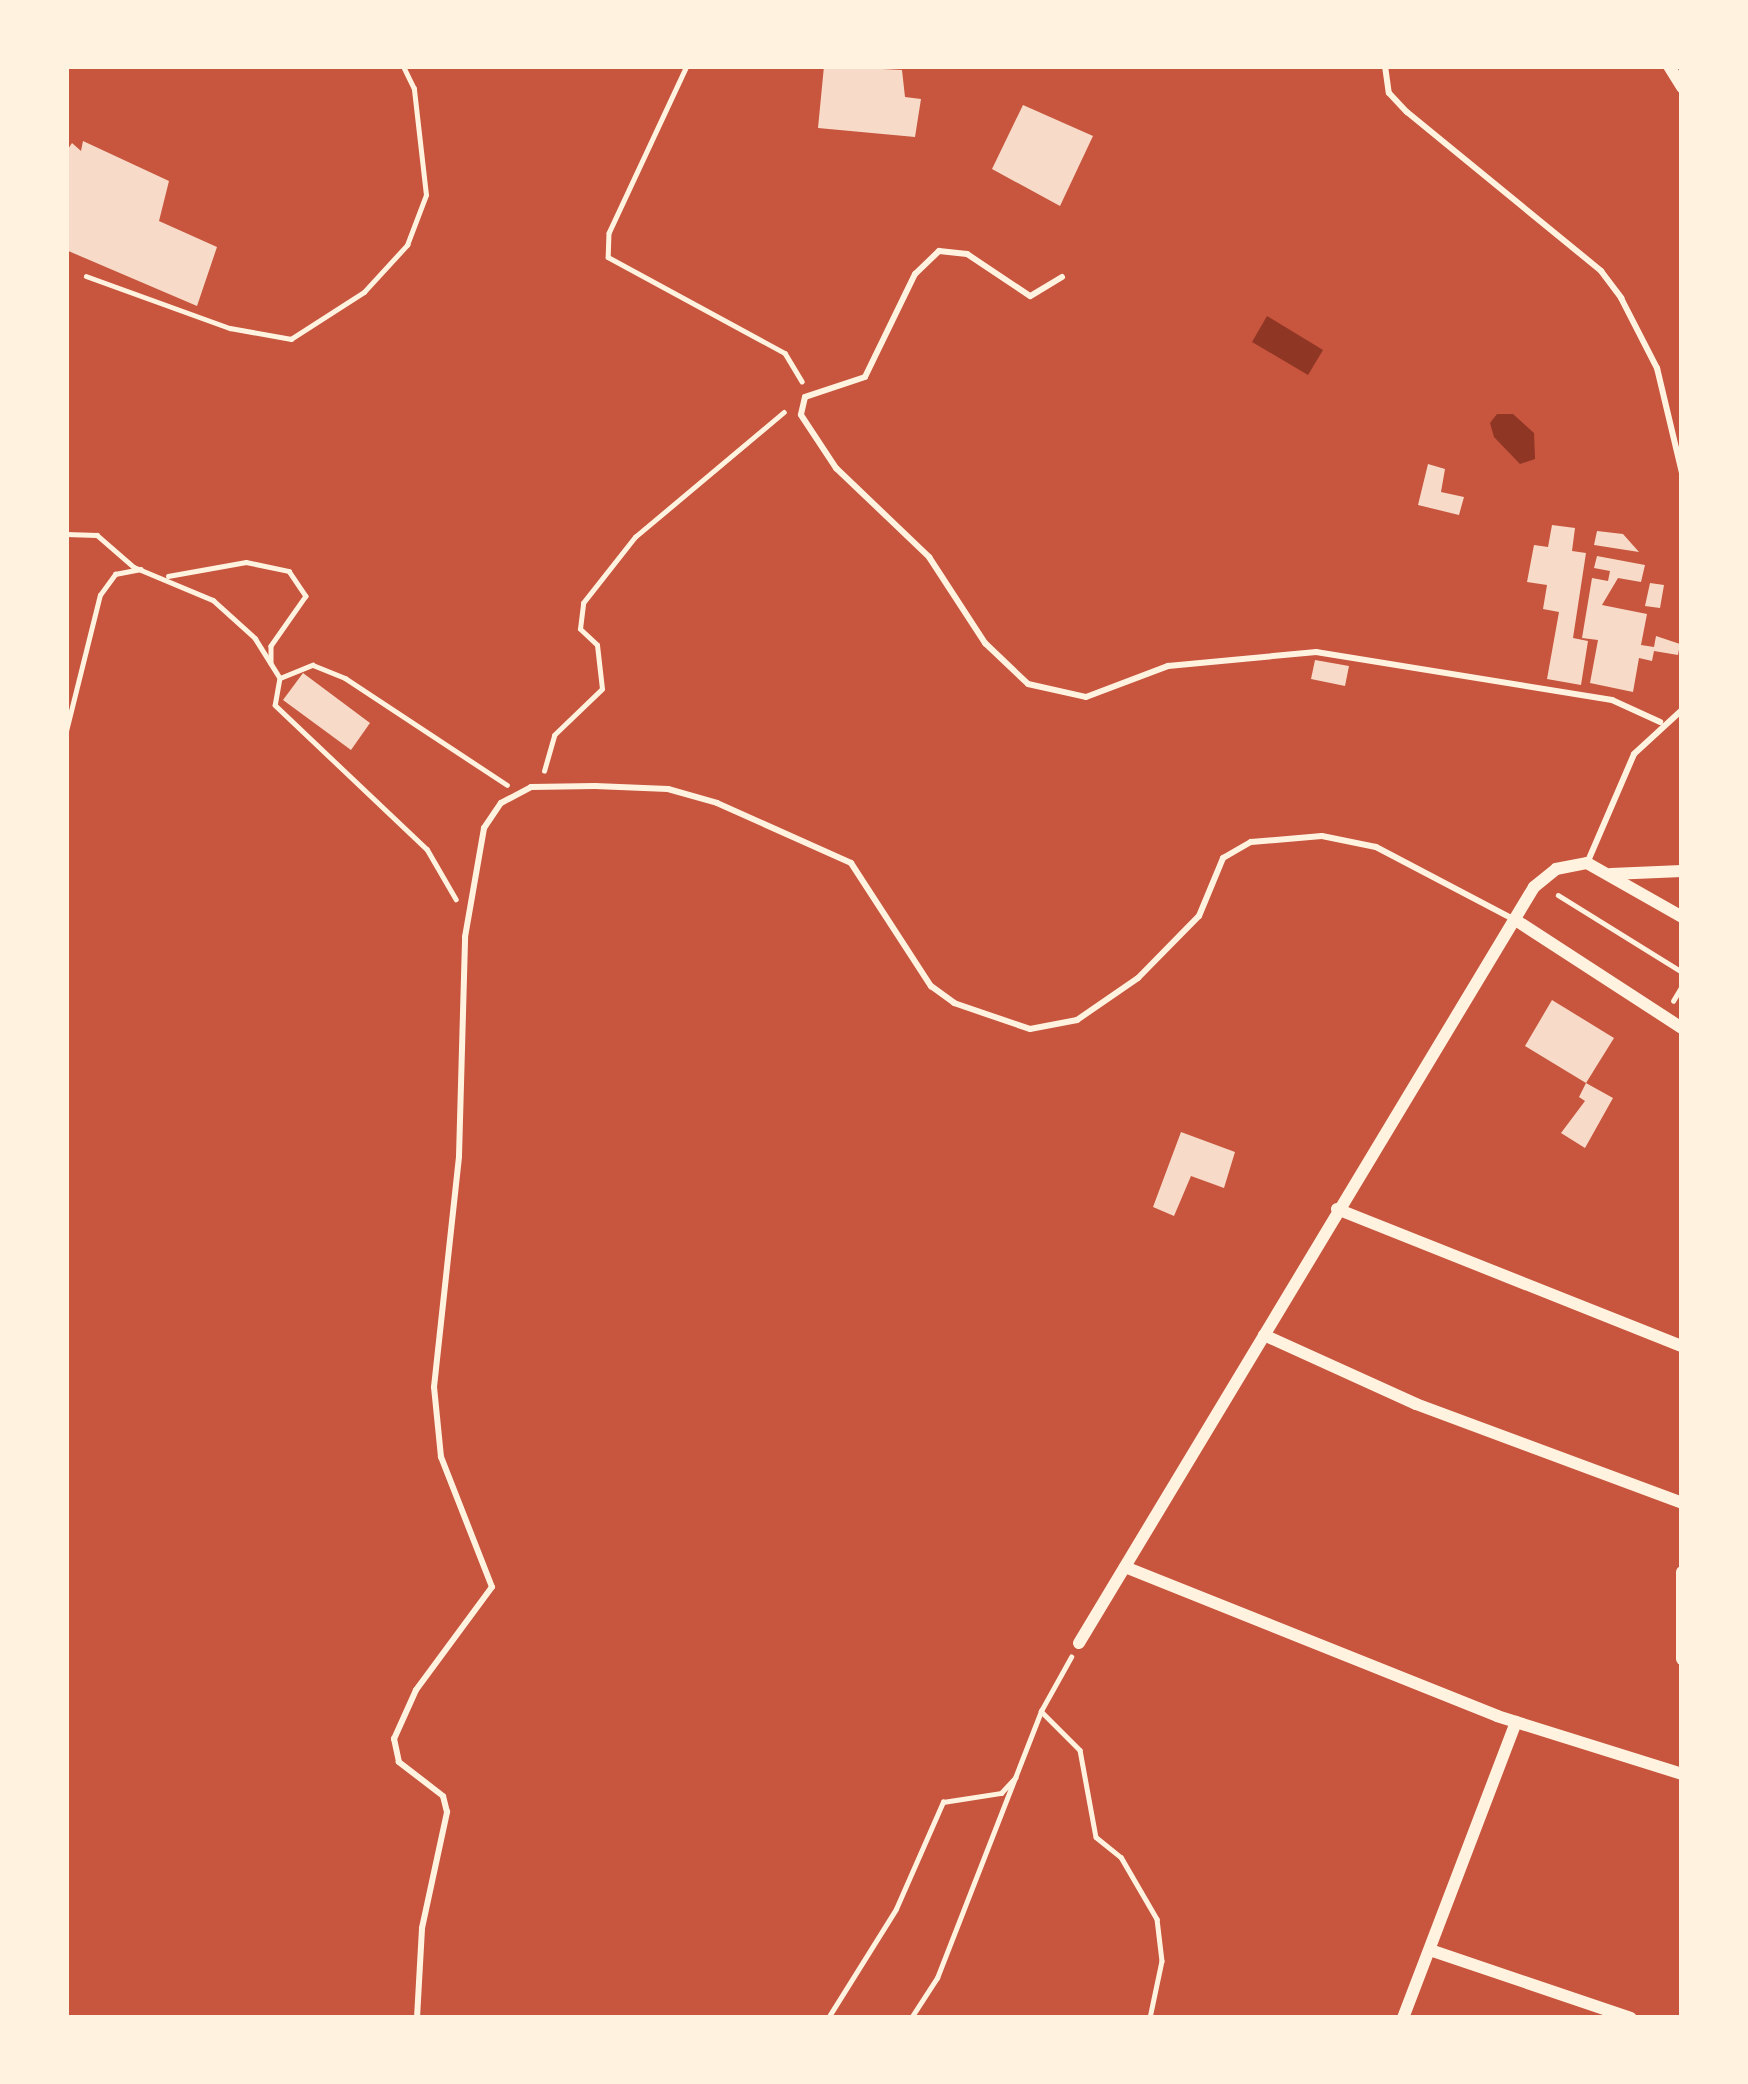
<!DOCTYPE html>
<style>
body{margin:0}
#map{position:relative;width:1748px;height:2084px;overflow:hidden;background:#c8553d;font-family:"Alegreya Sans",sans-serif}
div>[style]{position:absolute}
.water>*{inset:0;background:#8f3625}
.building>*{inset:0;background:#f7dbc8}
.path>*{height:4.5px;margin:-2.25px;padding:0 2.25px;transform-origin:2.25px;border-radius:2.25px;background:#fff3e0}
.service>*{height:6px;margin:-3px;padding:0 3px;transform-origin:3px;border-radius:3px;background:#fff3e0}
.minor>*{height:12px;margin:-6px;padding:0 6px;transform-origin:6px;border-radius:6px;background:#fff3e0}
span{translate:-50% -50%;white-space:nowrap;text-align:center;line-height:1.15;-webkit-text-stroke:12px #fff3e0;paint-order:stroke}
.frame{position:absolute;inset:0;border:69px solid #fff3e0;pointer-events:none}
</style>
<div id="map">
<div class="water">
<i style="clip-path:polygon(1267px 316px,1323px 350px,1308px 375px,1252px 342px)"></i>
<i style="clip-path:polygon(1497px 414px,1513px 414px,1534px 433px,1535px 459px,1520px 464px,1494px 437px,1490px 423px)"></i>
</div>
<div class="building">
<i style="clip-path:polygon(824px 66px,902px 70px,905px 97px,921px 99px,915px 137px,818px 128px)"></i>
<i style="clip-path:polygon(1023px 105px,1093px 136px,1060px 206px,992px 169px)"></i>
<i style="clip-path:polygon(83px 141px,169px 181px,159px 221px,217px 247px,197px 306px,66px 250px,66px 152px,72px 143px,81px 151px)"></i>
<i style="clip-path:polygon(1428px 464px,1445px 469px,1441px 492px,1464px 497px,1459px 515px,1418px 505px)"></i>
<i style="clip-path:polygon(1552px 525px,1575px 528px,1572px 551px,1586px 553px,1573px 638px,1588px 641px,1581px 685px,1547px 679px,1559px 612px,1543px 609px,1547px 585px,1527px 582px,1534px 545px,1548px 547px)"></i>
<i style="clip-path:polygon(1597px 531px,1623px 534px,1639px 552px,1594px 545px)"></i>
<i style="clip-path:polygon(1597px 556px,1645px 565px,1641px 582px,1618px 578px,1602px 605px,1647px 614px,1641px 645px,1654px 647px,1656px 636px,1680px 644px,1678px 655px,1654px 651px,1652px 661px,1639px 658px,1633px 692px,1590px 683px,1598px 640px,1582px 638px,1592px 578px,1608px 581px,1610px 571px,1594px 568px)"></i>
<i style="clip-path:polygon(1650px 583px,1664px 585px,1660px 608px,1645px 606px)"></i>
<i style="clip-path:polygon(1315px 660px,1349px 666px,1345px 686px,1311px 679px)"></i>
<i style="clip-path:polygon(303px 673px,370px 723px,351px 750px,283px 700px)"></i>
<i style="clip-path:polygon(1552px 1000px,1614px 1038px,1586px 1083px,1525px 1046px)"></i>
<i style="clip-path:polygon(1586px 1083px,1613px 1098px,1585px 1148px,1561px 1133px,1585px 1101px,1579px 1097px)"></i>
<i style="clip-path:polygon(1181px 1132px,1235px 1152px,1224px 1188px,1191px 1176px,1174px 1216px,1153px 1207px)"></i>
</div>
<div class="path">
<i style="left:687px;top:66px;width:184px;rotate:115deg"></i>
<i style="left:609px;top:233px;width:24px;rotate:92deg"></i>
<i style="left:608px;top:257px;width:201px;rotate:28.5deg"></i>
<i style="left:785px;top:353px;width:33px;rotate:59deg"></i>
<i style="left:86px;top:276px;width:153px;rotate:19.9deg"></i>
<i style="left:230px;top:328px;width:62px;rotate:10.2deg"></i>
<i style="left:291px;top:339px;width:87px;rotate:-32.8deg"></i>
<i style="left:364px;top:292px;width:64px;rotate:-47.5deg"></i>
<i style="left:407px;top:245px;width:53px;rotate:-69.2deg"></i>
<i style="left:426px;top:195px;width:107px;rotate:-96.5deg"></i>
<i style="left:414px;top:89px;width:25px;rotate:-116deg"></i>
<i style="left:66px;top:534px;width:31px;rotate:2deg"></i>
<i style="left:97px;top:535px;width:49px;rotate:40.9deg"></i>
<i style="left:134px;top:567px;width:86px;rotate:22.7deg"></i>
<i style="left:213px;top:600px;width:57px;rotate:42.1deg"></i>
<i style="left:255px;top:638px;width:47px;rotate:58deg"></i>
<i style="left:280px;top:678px;width:27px;rotate:100deg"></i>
<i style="left:275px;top:705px;width:209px;rotate:43.5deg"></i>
<i style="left:427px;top:849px;width:58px;rotate:59.9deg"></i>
<i style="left:168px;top:576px;width:79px;rotate:-10.2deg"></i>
<i style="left:246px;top:562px;width:44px;rotate:11.8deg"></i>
<i style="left:289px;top:571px;width:30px;rotate:56deg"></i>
<i style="left:306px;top:596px;width:61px;rotate:125deg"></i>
<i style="left:271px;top:646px;width:17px;rotate:90deg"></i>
<i style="left:280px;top:678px;width:35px;rotate:-22deg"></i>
<i style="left:313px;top:665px;width:35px;rotate:22deg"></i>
<i style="left:345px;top:678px;width:194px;rotate:33.4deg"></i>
<i style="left:66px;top:731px;width:140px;rotate:-76deg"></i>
<i style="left:100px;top:595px;width:26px;rotate:-54deg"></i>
<i style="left:115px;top:574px;width:26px;rotate:-11deg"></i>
<i style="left:544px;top:771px;width:37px;rotate:-74deg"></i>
<i style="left:554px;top:735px;width:66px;rotate:-43.8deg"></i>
<i style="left:602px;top:689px;width:44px;rotate:-96.5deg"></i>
<i style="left:597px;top:645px;width:23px;rotate:-137deg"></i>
<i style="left:580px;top:629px;width:26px;rotate:-83deg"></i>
<i style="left:583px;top:603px;width:84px;rotate:-51.8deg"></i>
<i style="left:635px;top:537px;width:194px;rotate:-40deg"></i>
<i style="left:1558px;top:895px;width:146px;rotate:31.8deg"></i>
<i style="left:1673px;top:1001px;width:17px;rotate:-59deg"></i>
<i style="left:1041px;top:1711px;width:55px;rotate:45deg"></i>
<i style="left:1080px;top:1750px;width:88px;rotate:79.6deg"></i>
<i style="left:1096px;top:1837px;width:32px;rotate:39deg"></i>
<i style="left:1121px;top:1857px;width:72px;rotate:59.9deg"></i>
<i style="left:1157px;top:1919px;width:42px;rotate:83.2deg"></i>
<i style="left:1162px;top:1961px;width:58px;rotate:101.9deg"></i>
<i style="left:828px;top:2018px;width:128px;rotate:-58deg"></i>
<i style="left:896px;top:1909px;width:117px;rotate:-66.3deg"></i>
<i style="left:943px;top:1802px;width:59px;rotate:-8.8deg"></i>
<i style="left:1001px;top:1793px;width:21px;rotate:-47deg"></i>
<i style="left:911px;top:2018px;width:48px;rotate:-57deg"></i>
<i style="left:937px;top:1978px;width:287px;rotate:-68.7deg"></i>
<i style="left:1041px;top:1711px;width:62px;rotate:-60.9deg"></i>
</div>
<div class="service">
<i style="left:1385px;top:66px;width:27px;rotate:82deg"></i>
<i style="left:1389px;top:93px;width:26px;rotate:47deg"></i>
<i style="left:1407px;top:112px;width:251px;rotate:39.3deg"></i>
<i style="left:1601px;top:271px;width:34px;rotate:53deg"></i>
<i style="left:1621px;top:298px;width:79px;rotate:62.8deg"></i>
<i style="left:1657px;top:368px;width:108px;rotate:76.6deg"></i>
<i style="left:1062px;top:277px;width:37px;rotate:149deg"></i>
<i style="left:1030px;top:296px;width:76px;rotate:-146.3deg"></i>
<i style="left:967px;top:254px;width:28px;rotate:-174deg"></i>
<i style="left:939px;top:251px;width:33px;rotate:136deg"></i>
<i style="left:915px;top:274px;width:114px;rotate:115.9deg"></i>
<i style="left:865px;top:377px;width:63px;rotate:161.6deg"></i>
<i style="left:805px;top:397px;width:18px;rotate:103deg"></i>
<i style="left:801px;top:415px;width:64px;rotate:56.6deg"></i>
<i style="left:836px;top:468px;width:129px;rotate:43.7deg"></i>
<i style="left:929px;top:557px;width:103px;rotate:56.9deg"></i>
<i style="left:985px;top:643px;width:59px;rotate:43.6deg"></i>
<i style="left:1028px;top:684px;width:59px;rotate:12.6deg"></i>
<i style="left:1086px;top:697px;width:88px;rotate:-20.7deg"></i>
<i style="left:1168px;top:666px;width:149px;rotate:-5.4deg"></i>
<i style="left:1316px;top:652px;width:300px;rotate:9.2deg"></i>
<i style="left:1612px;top:700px;width:53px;rotate:24.6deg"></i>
<i style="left:1588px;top:861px;width:116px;rotate:-66.7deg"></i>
<i style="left:1634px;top:754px;width:65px;rotate:-42.5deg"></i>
<i style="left:417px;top:2018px;width:90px;rotate:-86.8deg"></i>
<i style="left:422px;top:1928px;width:119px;rotate:-77.8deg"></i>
<i style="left:447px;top:1812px;width:16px;rotate:-104deg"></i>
<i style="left:443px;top:1796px;width:56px;rotate:-142.3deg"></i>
<i style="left:399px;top:1762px;width:24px;rotate:-102deg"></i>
<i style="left:394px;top:1739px;width:54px;rotate:-65.8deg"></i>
<i style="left:416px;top:1690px;width:128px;rotate:-53.6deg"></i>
<i style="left:492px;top:1587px;width:140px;rotate:-111.4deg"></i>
<i style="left:441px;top:1457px;width:70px;rotate:-95.7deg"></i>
<i style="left:434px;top:1387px;width:232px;rotate:-83.8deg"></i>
<i style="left:459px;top:1156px;width:219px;rotate:-88.4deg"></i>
<i style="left:465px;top:937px;width:111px;rotate:-80.1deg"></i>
<i style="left:484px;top:828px;width:30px;rotate:-56deg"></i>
<i style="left:501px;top:803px;width:34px;rotate:-28deg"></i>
<i style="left:531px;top:787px;width:64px;rotate:-0.9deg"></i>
<i style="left:595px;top:786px;width:73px;rotate:2.4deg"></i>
<i style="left:668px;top:789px;width:51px;rotate:15.9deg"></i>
<i style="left:717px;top:803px;width:147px;rotate:24.1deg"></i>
<i style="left:851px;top:863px;width:147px;rotate:57deg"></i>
<i style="left:931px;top:986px;width:29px;rotate:36deg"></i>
<i style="left:954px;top:1003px;width:80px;rotate:18.9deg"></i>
<i style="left:1030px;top:1029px;width:48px;rotate:-10.8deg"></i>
<i style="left:1077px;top:1020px;width:74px;rotate:-34.5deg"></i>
<i style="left:1138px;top:978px;width:87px;rotate:-45.5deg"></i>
<i style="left:1199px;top:916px;width:63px;rotate:-67.5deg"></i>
<i style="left:1223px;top:858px;width:32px;rotate:-30deg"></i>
<i style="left:1251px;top:842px;width:71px;rotate:-4.8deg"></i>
<i style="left:1322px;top:836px;width:55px;rotate:11.5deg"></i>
<i style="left:1376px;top:847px;width:153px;rotate:27.7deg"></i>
</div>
<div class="minor">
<i style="left:1669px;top:66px;width:25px;rotate:58deg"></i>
<i style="left:1611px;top:874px;width:71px;rotate:-2.4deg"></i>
<i style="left:1514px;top:919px;width:200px;rotate:33deg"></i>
<i style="left:1337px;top:1209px;width:371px;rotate:21.7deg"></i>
<i style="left:1264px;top:1335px;width:167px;rotate:24.4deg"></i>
<i style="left:1416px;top:1404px;width:284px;rotate:20.4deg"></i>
<i style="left:1125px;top:1567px;width:401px;rotate:21.8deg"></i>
<i style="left:1497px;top:1716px;width:194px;rotate:17.4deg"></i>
<i style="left:1682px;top:1572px;width:87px;rotate:90deg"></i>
<i style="left:1079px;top:1643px;width:882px;rotate:-58.96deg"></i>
<i style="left:1534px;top:887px;width:28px;rotate:-39deg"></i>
<i style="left:1556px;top:869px;width:32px;rotate:-11deg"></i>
<i style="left:1587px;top:863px;width:109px;rotate:29.6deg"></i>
<i style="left:1430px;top:1950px;width:212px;rotate:18.7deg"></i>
<i style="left:1403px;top:2018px;width:317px;rotate:-69.1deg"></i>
</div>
<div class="frame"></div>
</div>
